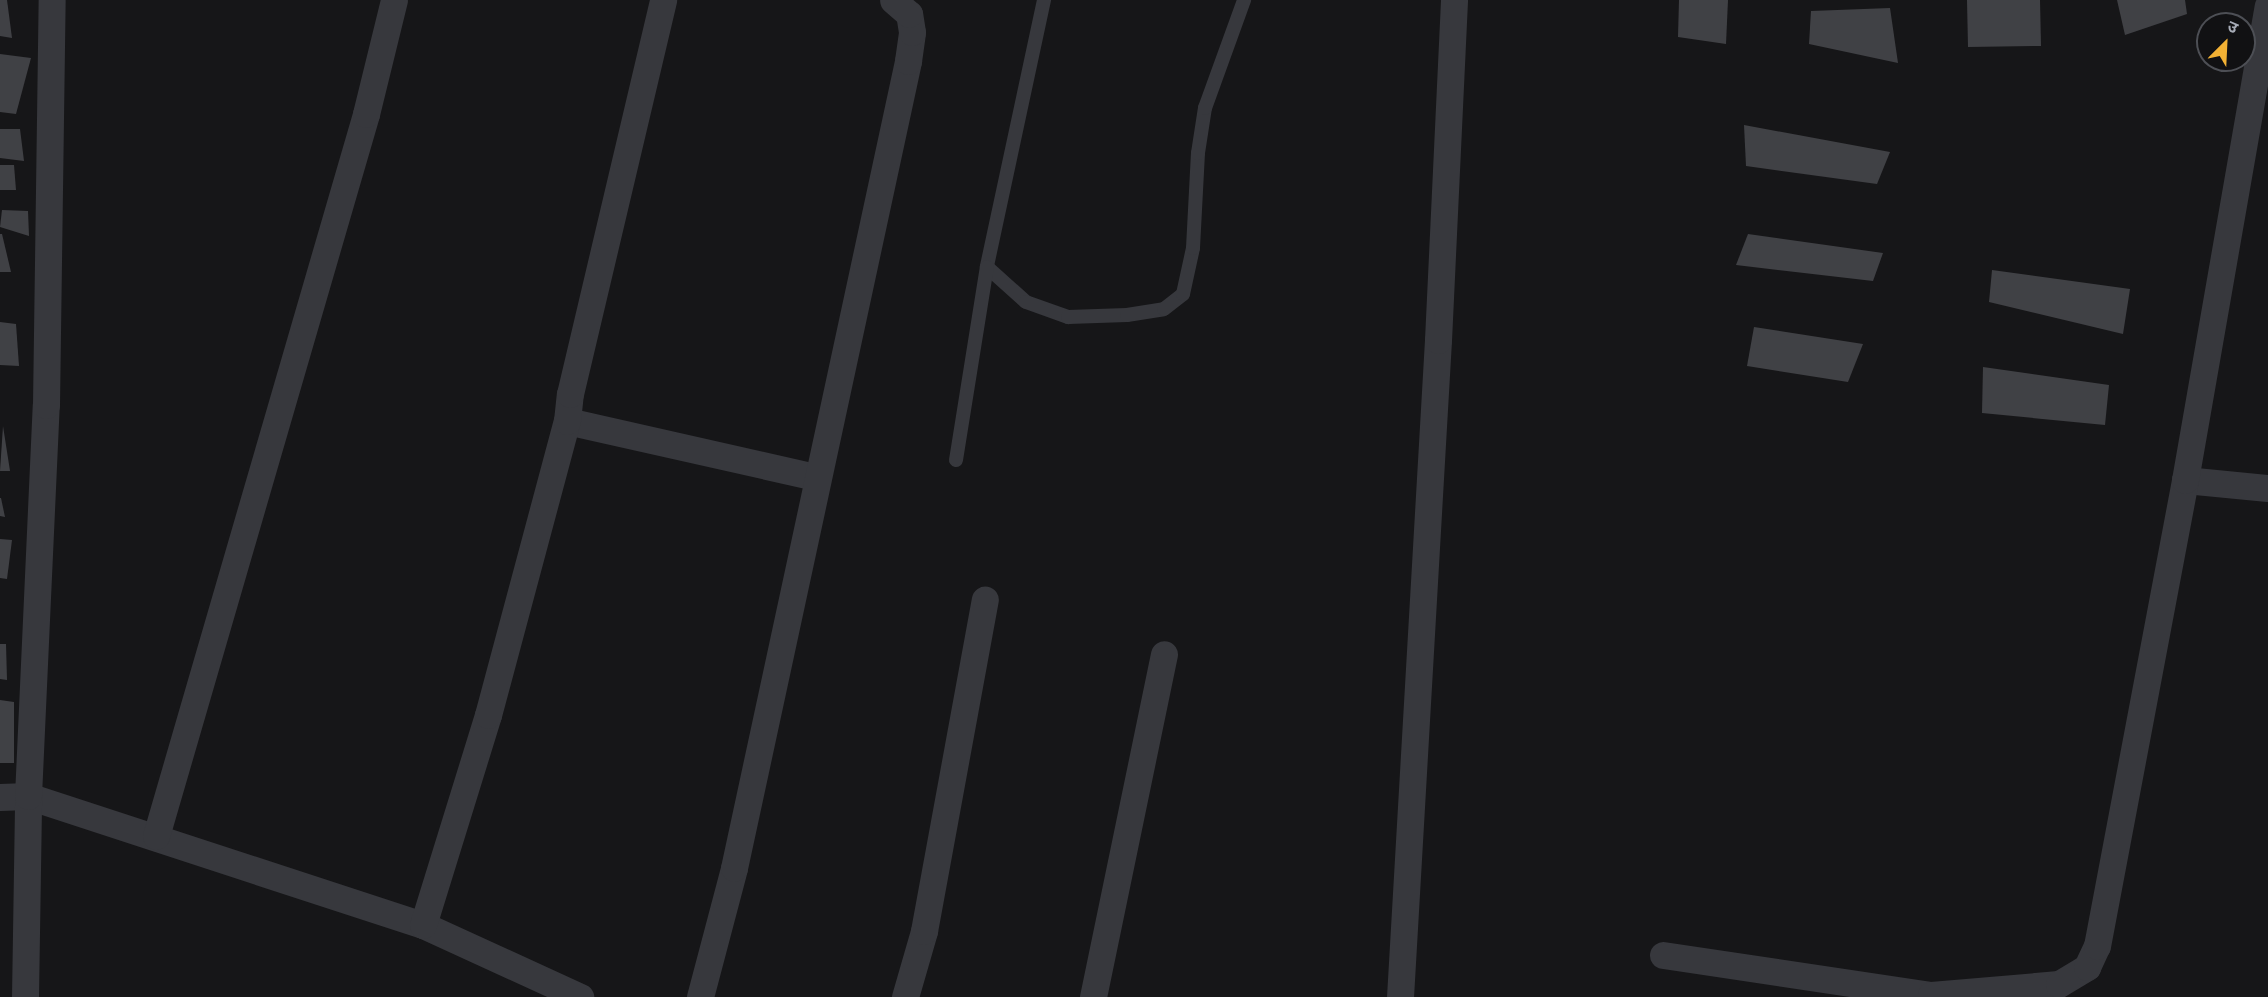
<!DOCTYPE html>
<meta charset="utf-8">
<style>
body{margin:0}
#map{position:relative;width:2268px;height:997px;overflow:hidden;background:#161618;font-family:Figtree,"Noto Sans Devanagari",sans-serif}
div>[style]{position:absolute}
.building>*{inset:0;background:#404145}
.lane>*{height:14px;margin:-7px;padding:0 7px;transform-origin:7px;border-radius:7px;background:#37383d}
.street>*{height:27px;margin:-13.5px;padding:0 13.5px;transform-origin:13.5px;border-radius:13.5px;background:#37383d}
span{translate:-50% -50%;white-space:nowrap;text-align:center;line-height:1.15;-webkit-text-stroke:6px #111113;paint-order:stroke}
.north{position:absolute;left:2196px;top:12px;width:60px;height:60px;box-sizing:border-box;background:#111113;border:2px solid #4d4f55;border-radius:50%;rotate:24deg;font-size:16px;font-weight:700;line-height:24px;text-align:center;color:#a8adb8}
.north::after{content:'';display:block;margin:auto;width:21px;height:27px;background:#f2b134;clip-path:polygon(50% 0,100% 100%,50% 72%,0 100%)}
</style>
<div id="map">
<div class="building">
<i style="clip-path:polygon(0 0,7px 0,12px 38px,0 36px)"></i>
<i style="clip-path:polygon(1679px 0,1728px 0,1726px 44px,1678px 37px)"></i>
<i style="clip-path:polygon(1967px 0,2040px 0,2041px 46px,1968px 47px)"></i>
<i style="clip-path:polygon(2117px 0,2185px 0,2187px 14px,2125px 35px)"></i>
<i style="clip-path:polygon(1890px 8px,1898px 63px,1809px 44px,1811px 11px)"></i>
<i style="clip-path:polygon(0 54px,31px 58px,16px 114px,0 112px)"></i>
<i style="clip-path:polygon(1744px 125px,1890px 152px,1877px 184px,1746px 166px)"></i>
<i style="clip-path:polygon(0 129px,20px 129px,24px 161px,0 158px)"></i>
<i style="clip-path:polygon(0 165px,14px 165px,16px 190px,0 190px)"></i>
<i style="clip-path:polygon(2px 210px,28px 211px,29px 236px,0 227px)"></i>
<i style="clip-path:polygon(0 234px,2px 234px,11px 272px,0 272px)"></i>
<i style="clip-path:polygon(1748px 234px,1883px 253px,1873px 281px,1736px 265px)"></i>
<i style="clip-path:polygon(1992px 270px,2130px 289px,2123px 334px,1989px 302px)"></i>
<i style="clip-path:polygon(0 322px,16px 324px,19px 366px,0 365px)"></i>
<i style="clip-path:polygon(1754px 327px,1863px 344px,1848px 382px,1747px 366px)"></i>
<i style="clip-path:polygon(1983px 367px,2109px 385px,2105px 425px,1982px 413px)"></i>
<i style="clip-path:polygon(3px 426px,10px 471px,0 471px)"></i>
<i style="clip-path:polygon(0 498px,1px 498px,5px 517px,0 516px)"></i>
<i style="clip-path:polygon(0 539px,12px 540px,7px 579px,0 578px)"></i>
<i style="clip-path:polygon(0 644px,6px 644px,7px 680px,0 679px)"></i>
<i style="clip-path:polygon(0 700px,14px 702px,14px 763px,0 763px)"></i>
</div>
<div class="lane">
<i style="left:1044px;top:0;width:273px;rotate:102.1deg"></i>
<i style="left:987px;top:267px;width:52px;rotate:41.9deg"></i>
<i style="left:1026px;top:302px;width:45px;rotate:19.7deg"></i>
<i style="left:1068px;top:317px;width:59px;rotate:-1.9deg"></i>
<i style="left:1127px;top:315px;width:37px;rotate:-9deg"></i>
<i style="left:1164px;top:309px;width:24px;rotate:-38deg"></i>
<i style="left:1183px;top:294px;width:47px;rotate:-77.7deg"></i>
<i style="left:1193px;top:248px;width:95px;rotate:-87deg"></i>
<i style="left:1198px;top:153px;width:46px;rotate:-81.2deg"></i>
<i style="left:1205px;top:108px;width:115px;rotate:-70.1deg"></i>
<i style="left:956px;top:460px;width:195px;rotate:-80.9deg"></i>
</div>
<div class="street">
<i style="left:567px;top:421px;width:255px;rotate:12.7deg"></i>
<i style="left:2185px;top:480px;width:83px;rotate:5.5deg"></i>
<i style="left:0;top:797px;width:28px;rotate:-2deg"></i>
<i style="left:28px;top:796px;width:416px;rotate:18.1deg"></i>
<i style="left:423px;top:925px;width:173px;rotate:24.6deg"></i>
<i style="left:156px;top:836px;width:752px;rotate:-73.78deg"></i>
<i style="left:366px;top:114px;width:117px;rotate:-76.2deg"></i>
<i style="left:423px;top:925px;width:220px;rotate:-72.8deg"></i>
<i style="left:488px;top:715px;width:304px;rotate:-75deg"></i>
<i style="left:567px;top:421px;width:27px;rotate:-84deg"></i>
<i style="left:570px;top:394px;width:405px;rotate:-76.7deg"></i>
<i style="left:1663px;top:955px;width:271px;rotate:8.5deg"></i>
<i style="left:1931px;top:995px;width:128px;rotate:-4.9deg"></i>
<i style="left:2059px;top:984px;width:33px;rotate:-31deg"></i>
<i style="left:2087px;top:967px;width:23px;rotate:-65deg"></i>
<i style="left:2097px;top:946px;width:474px;rotate:-79.3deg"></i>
<i style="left:2185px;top:480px;width:481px;rotate:-80.1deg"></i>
<i style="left:25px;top:997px;width:201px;rotate:-89.1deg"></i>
<i style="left:28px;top:796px;width:391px;rotate:-87.4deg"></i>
<i style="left:46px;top:405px;width:405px;rotate:-89.2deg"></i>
<i style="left:700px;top:997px;width:133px;rotate:-75.2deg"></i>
<i style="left:734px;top:868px;width:826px;rotate:-77.83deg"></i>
<i style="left:908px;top:61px;width:29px;rotate:-82deg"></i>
<i style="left:912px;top:32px;width:18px;rotate:-99deg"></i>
<i style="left:909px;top:14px;width:21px;rotate:-139deg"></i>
<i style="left:905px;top:997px;width:69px;rotate:-73.9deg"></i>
<i style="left:924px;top:931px;width:337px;rotate:-79.6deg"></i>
<i style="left:1093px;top:997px;width:350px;rotate:-78.3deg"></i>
<i style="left:1400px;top:997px;width:658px;rotate:-86.69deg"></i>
<i style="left:1438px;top:340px;width:340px;rotate:-87.3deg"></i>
</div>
<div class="north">उ</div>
</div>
